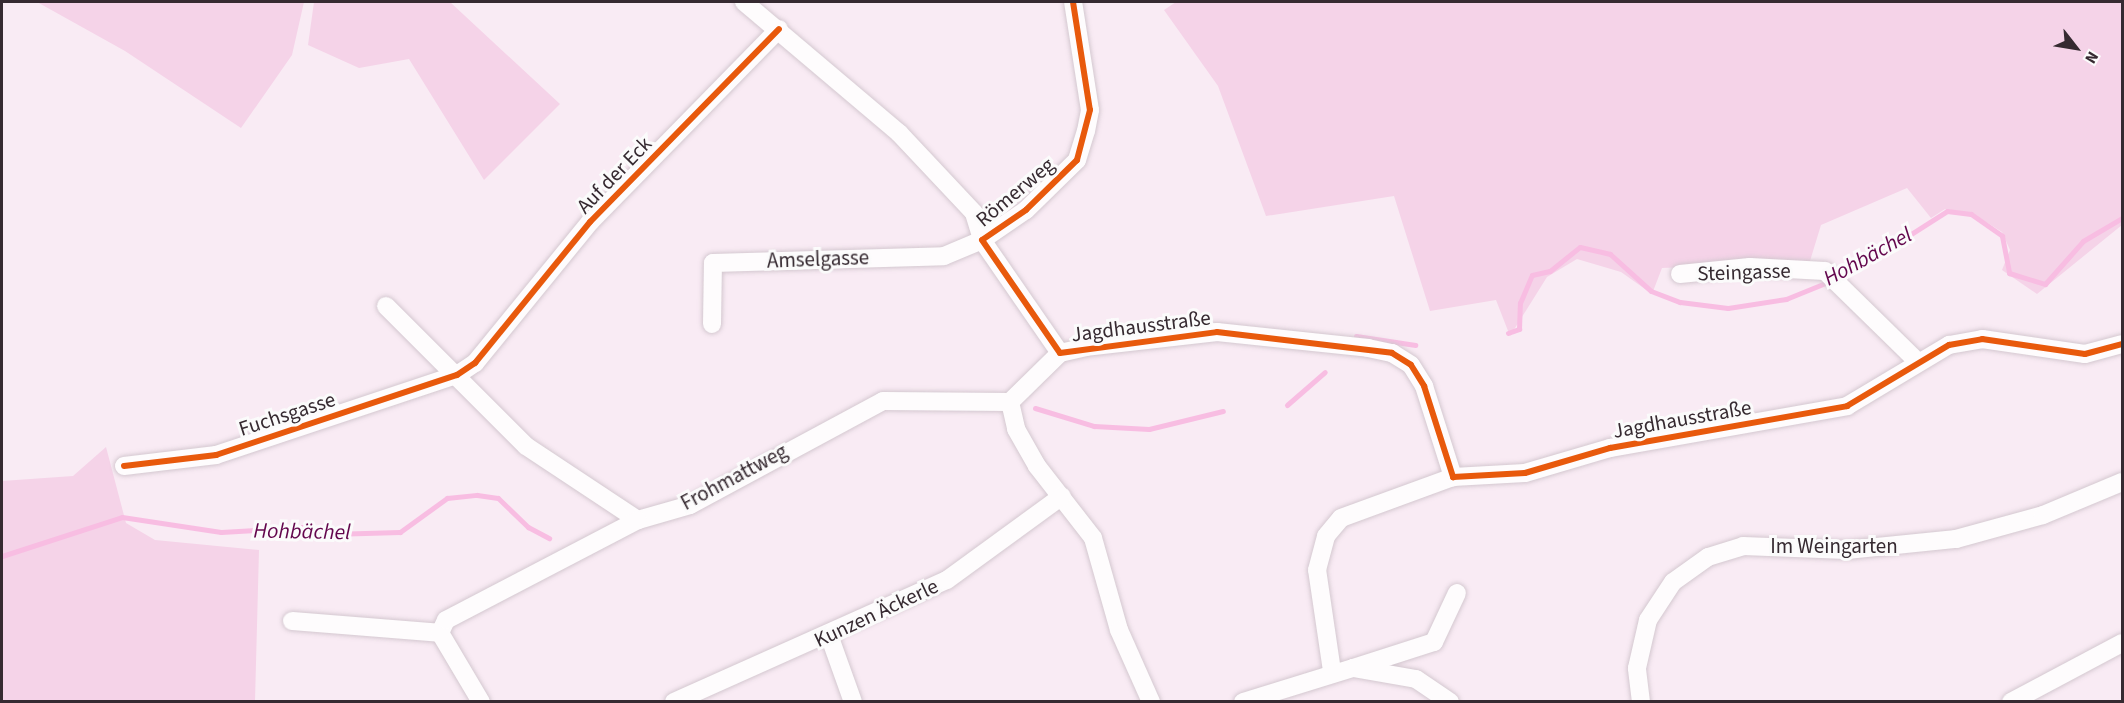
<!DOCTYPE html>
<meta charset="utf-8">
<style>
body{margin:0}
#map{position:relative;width:2124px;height:703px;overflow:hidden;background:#f9ebf4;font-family:"Source Sans 3",sans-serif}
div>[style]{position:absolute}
.green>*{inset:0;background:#f5d3e8}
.stream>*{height:5px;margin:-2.5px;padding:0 2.5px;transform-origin:2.5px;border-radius:2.5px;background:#f8bde2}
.roads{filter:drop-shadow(0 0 2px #d4c8d0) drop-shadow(0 0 2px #d4c8d0)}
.minor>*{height:18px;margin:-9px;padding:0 9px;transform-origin:9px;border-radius:9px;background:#fefcfd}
.cycleway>*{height:6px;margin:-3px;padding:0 3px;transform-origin:3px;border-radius:3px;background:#e8590c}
span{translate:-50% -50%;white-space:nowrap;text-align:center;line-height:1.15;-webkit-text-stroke:6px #fbfbfb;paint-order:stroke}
.street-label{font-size:21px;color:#362a31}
.water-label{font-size:22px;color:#63064d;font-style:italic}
.frame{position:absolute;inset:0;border:3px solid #362a31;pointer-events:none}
.north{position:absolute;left:2046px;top:18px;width:60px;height:60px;-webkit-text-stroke:4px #fbfbfb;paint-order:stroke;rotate:121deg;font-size:16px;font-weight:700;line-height:24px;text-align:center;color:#362a31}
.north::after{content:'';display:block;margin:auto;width:21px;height:27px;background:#362a31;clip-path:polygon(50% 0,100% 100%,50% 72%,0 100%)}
</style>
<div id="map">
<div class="green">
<i style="clip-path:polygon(37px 2px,304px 2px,292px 55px,241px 128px,125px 51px)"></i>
<i style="clip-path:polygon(314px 2px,450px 2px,560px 104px,484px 180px,409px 59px,359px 68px,308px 45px)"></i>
<i style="clip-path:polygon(1176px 2px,2122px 2px,2122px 225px,2037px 294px,2002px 270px,2010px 250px,2002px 232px,1972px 213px,1945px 209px,1931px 218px,1907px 188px,1821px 225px,1810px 261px,1662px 268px,1652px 294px,1621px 272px,1577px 259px,1547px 277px,1510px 336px,1496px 300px,1430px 311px,1394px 196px,1266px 216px,1218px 86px,1164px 10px)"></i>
<i style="clip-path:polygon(106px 447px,126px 523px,155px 540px,259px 550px,255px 701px,2px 701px,2px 481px,73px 476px)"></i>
</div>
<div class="stream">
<i style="left:1508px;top:333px;width:12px;rotate:-20deg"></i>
<i style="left:1519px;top:329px;width:26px;rotate:-88deg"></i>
<i style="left:1520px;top:303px;width:30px;rotate:-67deg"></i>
<i style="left:1532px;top:275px;width:18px;rotate:-13deg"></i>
<i style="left:1550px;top:271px;width:38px;rotate:-39deg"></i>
<i style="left:1580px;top:247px;width:31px;rotate:13deg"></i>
<i style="left:1610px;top:254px;width:55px;rotate:42.1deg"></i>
<i style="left:1651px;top:291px;width:31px;rotate:21deg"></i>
<i style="left:1680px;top:302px;width:48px;rotate:7.1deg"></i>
<i style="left:1728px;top:308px;width:59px;rotate:-8.8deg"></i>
<i style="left:1786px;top:299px;width:69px;rotate:-22.1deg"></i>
<i style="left:1850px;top:273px;width:115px;rotate:-32.6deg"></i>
<i style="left:1947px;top:211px;width:24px;rotate:7deg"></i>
<i style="left:1971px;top:214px;width:38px;rotate:35deg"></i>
<i style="left:2002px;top:236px;width:38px;rotate:79deg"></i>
<i style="left:2009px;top:273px;width:38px;rotate:17deg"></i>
<i style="left:2045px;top:284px;width:57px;rotate:-48.5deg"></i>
<i style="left:2083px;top:241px;width:45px;rotate:-30.5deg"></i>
<i style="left:1356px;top:336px;width:60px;rotate:8.7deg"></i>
<i style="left:1287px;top:405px;width:50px;rotate:-41deg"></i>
<i style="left:1035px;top:408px;width:62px;rotate:17deg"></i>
<i style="left:1094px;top:426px;width:55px;rotate:3.1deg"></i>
<i style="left:1149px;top:429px;width:76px;rotate:-13.7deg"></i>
<i style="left:2px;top:556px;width:126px;rotate:-18deg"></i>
<i style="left:122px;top:517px;width:100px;rotate:8.6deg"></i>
<i style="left:221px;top:532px;width:81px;rotate:-3.5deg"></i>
<i style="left:302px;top:527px;width:29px;rotate:14deg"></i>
<i style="left:330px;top:534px;width:70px;rotate:-1.6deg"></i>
<i style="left:400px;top:532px;width:58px;rotate:-35.9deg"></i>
<i style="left:447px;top:498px;width:30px;rotate:-6deg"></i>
<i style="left:477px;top:495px;width:21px;rotate:8deg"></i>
<i style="left:498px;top:498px;width:42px;rotate:44deg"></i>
<i style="left:528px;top:527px;width:24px;rotate:28deg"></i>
</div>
<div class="roads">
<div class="minor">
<i style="left:744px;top:2px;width:203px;rotate:40.2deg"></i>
<i style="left:899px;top:133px;width:110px;rotate:46.8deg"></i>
<i style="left:974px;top:213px;width:28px;rotate:73deg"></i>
<i style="left:982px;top:240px;width:137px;rotate:55.4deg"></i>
<i style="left:1680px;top:274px;width:70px;rotate:-5.7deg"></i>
<i style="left:1750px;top:267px;width:75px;rotate:3.1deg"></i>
<i style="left:1825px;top:271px;width:127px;rotate:44.4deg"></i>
<i style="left:386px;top:306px;width:198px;rotate:45deg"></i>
<i style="left:526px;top:446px;width:134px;rotate:33.5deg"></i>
<i style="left:638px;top:520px;width:54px;rotate:-16.1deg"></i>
<i style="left:690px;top:505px;width:219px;rotate:-28.3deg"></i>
<i style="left:883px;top:401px;width:127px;rotate:0.5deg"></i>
<i style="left:712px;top:324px;width:61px;rotate:-89.1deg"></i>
<i style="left:713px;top:263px;width:231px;rotate:-1.7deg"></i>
<i style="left:944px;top:256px;width:41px;rotate:-22.8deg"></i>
<i style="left:982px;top:240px;width:53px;rotate:-34.3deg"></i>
<i style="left:1026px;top:210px;width:71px;rotate:-44.4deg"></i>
<i style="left:1077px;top:160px;width:30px;rotate:-73deg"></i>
<i style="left:1086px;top:131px;width:21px;rotate:-79deg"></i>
<i style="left:1090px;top:110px;width:109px;rotate:-98.9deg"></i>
<i style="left:1010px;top:402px;width:70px;rotate:-44.4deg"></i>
<i style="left:1060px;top:353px;width:26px;rotate:-13deg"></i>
<i style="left:1085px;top:347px;width:133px;rotate:-6.5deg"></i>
<i style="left:1217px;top:332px;width:152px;rotate:6deg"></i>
<i style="left:1368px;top:348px;width:25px;rotate:12deg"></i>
<i style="left:1392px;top:353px;width:22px;rotate:32deg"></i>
<i style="left:1411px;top:365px;width:25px;rotate:58deg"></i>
<i style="left:1424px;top:386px;width:96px;rotate:72.3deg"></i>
<i style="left:1453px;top:477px;width:72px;rotate:-3.2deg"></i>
<i style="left:1525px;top:473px;width:89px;rotate:-16.4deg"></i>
<i style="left:1610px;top:448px;width:241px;rotate:-10deg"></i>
<i style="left:1847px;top:406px;width:119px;rotate:-30.9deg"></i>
<i style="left:1949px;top:345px;width:34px;rotate:-10deg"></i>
<i style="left:1982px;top:339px;width:104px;rotate:8.3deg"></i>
<i style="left:2085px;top:354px;width:38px;rotate:-15deg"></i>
<i style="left:1010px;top:402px;width:28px;rotate:77deg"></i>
<i style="left:1016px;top:429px;width:43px;rotate:60.4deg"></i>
<i style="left:1037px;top:466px;width:91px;rotate:52.1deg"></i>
<i style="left:1093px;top:538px;width:96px;rotate:74.2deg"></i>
<i style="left:1119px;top:630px;width:79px;rotate:66deg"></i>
<i style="left:124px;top:466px;width:93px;rotate:-6.8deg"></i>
<i style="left:216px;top:455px;width:254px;rotate:-18.4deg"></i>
<i style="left:457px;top:375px;width:22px;rotate:-34deg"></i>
<i style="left:475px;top:363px;width:182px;rotate:-50.8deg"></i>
<i style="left:590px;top:222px;width:270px;rotate:-45.6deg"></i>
<i style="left:292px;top:621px;width:148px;rotate:4.6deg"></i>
<i style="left:829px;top:635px;width:71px;rotate:70.3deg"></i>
<i style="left:1353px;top:668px;width:85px;rotate:-17.8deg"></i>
<i style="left:1434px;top:642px;width:54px;rotate:-64.9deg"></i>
<i style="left:1332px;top:671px;width:102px;rotate:-98.4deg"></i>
<i style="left:1317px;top:570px;width:35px;rotate:-75deg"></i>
<i style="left:1326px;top:536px;width:23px;rotate:-50deg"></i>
<i style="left:1341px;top:518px;width:119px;rotate:-20.1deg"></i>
<i style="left:481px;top:702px;width:80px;rotate:-120.7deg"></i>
<i style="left:440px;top:633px;width:14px;rotate:-65deg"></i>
<i style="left:446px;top:620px;width:216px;rotate:-27.5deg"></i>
<i style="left:674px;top:702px;width:299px;rotate:-24.1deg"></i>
<i style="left:947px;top:580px;width:142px;rotate:-36.1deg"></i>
<i style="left:1243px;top:702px;width:115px;rotate:-17.2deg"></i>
<i style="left:1353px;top:668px;width:64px;rotate:9.9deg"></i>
<i style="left:1416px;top:679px;width:41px;rotate:34.1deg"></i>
<i style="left:1641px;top:702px;width:34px;rotate:-97deg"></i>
<i style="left:1637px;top:668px;width:49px;rotate:-77.1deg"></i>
<i style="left:1648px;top:620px;width:45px;rotate:-56.7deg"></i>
<i style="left:1673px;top:582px;width:43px;rotate:-35.5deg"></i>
<i style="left:1708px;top:557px;width:37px;rotate:-17deg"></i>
<i style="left:1743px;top:546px;width:104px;rotate:2.2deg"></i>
<i style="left:1847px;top:550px;width:110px;rotate:-5.8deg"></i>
<i style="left:1956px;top:539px;width:90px;rotate:-15.4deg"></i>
<i style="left:2043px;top:515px;width:86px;rotate:-22.7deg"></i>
<i style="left:2011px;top:702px;width:126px;rotate:-28deg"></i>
</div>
</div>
<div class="cycleway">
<i style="left:1073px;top:2px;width:109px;rotate:81.1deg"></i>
<i style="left:1090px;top:110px;width:52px;rotate:104.6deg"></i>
<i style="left:1077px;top:160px;width:71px;rotate:135.6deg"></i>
<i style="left:1026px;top:210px;width:53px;rotate:145.7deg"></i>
<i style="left:982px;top:240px;width:137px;rotate:55.4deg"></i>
<i style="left:1060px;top:353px;width:158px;rotate:-7.6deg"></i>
<i style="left:1217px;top:332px;width:176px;rotate:6.8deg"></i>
<i style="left:1392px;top:353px;width:22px;rotate:32deg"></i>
<i style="left:1411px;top:365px;width:25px;rotate:58deg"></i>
<i style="left:1424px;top:386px;width:96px;rotate:72.3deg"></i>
<i style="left:1453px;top:477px;width:72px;rotate:-3.2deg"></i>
<i style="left:1525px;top:473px;width:89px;rotate:-16.4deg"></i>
<i style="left:1610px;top:448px;width:241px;rotate:-10deg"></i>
<i style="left:1847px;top:406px;width:119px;rotate:-30.9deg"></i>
<i style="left:1949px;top:345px;width:34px;rotate:-10deg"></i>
<i style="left:1982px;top:339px;width:104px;rotate:8.3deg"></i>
<i style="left:2085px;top:354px;width:38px;rotate:-15deg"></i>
<i style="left:124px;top:466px;width:93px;rotate:-6.8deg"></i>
<i style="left:216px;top:455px;width:254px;rotate:-18.4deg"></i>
<i style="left:457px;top:375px;width:22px;rotate:-34deg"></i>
<i style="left:475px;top:363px;width:182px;rotate:-50.8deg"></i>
<i style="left:590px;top:222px;width:270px;rotate:-45.6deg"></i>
</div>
<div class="street-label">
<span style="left:614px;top:175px;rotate:-46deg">Auf der Eck</span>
<span style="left:1015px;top:192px;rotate:-40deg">Römerweg</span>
<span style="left:818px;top:259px;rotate:-2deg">Amselgasse</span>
<span style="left:1744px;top:272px;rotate:-2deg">Steingasse</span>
<span style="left:1141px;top:326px;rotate:-7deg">Jagdhausstraße</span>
<span style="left:287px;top:414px;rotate:-18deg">Fuchsgasse</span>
<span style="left:1682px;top:419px;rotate:-10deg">Jagdhausstraße</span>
<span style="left:734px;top:477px;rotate:-28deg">Frohmattweg</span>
<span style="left:1834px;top:546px">Im Weingarten</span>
<span style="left:876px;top:613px;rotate:-25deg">Kunzen Äckerle</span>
</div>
<div class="water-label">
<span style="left:1868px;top:257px;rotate:-29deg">Hohbächel</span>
<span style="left:302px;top:532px;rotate:1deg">Hohbächel</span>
</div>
<div class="frame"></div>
<div class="north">N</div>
</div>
